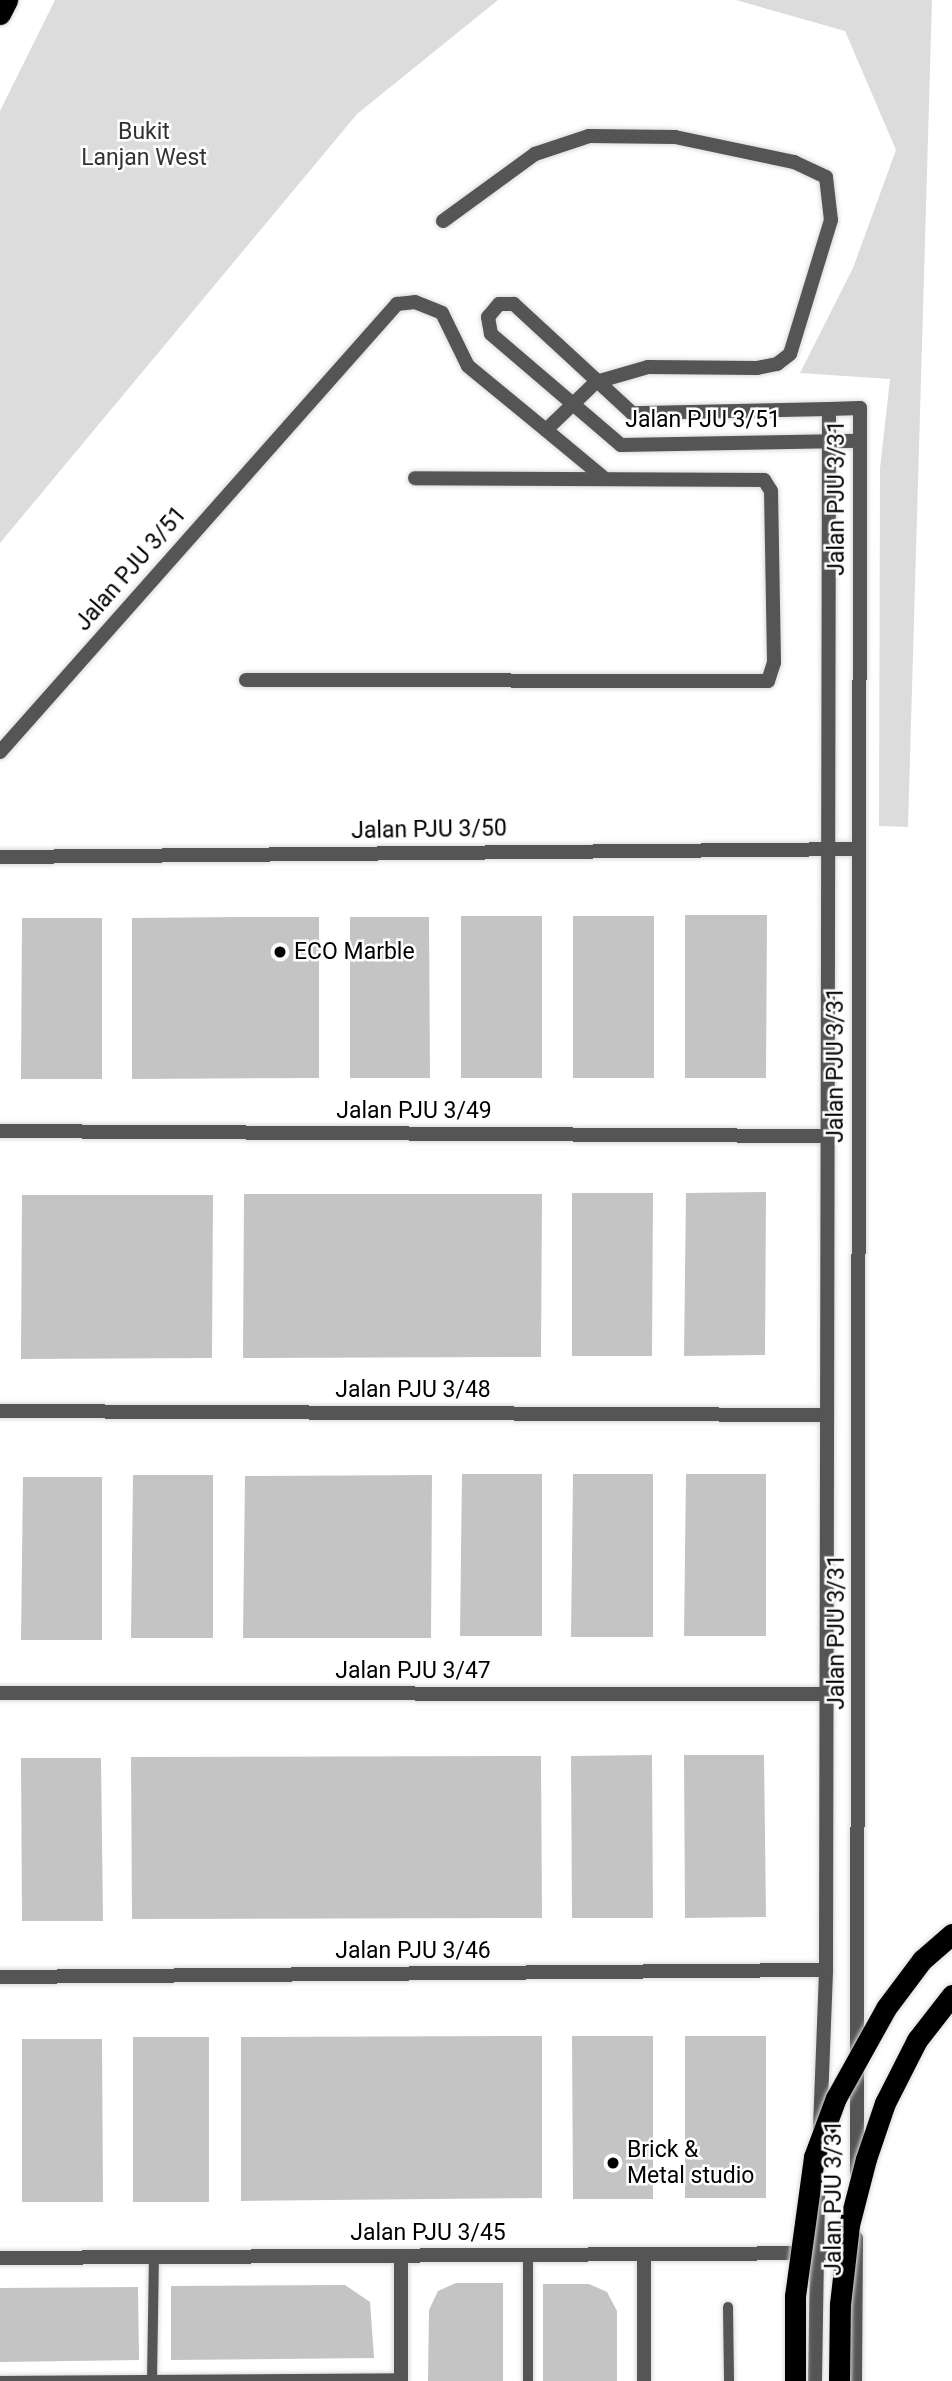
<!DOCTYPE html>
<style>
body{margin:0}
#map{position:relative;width:952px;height:2381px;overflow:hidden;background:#fff;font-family:Roboto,sans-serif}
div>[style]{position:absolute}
.green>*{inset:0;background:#dcdcdc}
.building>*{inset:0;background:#c4c4c4}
.roads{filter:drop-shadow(0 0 2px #dbdbdb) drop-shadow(0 0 2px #dbdbdb)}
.service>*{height:10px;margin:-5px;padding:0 5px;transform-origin:5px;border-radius:5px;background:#555}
.minor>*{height:14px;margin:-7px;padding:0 7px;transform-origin:7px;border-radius:7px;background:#555}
.tertiary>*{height:14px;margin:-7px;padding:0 7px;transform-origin:7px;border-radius:7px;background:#555}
.motorway>*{height:21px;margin:-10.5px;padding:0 10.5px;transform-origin:10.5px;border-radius:10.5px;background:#000}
.bridges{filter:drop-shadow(0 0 2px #dbdbdb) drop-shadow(0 0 2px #dbdbdb)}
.motorway-bridge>*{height:21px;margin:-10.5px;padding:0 10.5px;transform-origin:10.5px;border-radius:10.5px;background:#000}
.dots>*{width:19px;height:19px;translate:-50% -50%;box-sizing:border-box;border:4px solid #fff;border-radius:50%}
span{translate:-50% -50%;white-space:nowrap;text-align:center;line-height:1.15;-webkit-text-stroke:5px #fff;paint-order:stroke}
.park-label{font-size:23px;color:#333}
.street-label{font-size:23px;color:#000}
.poi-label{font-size:23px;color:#000}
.left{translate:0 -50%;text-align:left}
</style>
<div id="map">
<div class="green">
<i style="clip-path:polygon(55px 0,498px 0,357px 114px,0 543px,0 111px)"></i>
<i style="clip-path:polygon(736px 0,932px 0,908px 827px,879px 826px,880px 468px,890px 379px,800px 373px,853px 268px,896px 150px,845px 31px)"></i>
</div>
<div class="building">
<i style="clip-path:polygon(685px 915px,767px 915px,766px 1078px,685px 1078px)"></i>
<i style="clip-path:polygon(461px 916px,542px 916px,542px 1078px,461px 1078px)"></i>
<i style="clip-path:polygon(573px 916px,654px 916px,654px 1078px,573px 1078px)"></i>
<i style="clip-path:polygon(241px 917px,319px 917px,319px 1078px,132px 1079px,132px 918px)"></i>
<i style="clip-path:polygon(350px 917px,429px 917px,430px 1078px,350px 1078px)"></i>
<i style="clip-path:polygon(22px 918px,102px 918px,102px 1079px,21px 1079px)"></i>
<i style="clip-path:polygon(766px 1192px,765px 1355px,684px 1356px,686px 1193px)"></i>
<i style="clip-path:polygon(572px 1193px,653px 1193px,652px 1356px,572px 1356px)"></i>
<i style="clip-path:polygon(244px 1194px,542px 1194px,541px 1357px,243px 1358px)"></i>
<i style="clip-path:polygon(22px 1195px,213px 1195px,212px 1358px,21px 1359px)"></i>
<i style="clip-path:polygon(462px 1474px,542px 1474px,542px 1636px,460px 1636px)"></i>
<i style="clip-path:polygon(573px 1474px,653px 1474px,653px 1637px,571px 1637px)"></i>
<i style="clip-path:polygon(686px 1474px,766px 1474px,766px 1636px,684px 1636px)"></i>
<i style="clip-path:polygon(133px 1475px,213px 1475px,213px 1638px,131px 1638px)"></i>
<i style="clip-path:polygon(432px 1475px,431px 1638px,243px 1638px,245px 1476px)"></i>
<i style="clip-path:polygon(23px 1477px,102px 1477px,102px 1640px,21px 1640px)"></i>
<i style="clip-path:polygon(652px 1755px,653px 1918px,572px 1918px,571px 1756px)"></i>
<i style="clip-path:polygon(684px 1755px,764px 1755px,766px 1917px,685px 1918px)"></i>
<i style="clip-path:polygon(541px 1756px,542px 1918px,132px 1919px,131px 1757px)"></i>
<i style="clip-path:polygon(21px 1758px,101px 1758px,103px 1921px,22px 1921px)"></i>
<i style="clip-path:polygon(542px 2036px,542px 2198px,241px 2201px,241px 2037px)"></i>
<i style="clip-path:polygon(572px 2036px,653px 2036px,653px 2199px,573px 2199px)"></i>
<i style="clip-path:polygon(685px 2036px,766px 2036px,766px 2198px,685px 2198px)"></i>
<i style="clip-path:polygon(133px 2037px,209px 2037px,209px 2202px,133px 2202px)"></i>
<i style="clip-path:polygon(22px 2039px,102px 2039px,103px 2202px,22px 2202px)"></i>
<i style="clip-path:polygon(456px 2283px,503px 2283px,503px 2381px,428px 2381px,429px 2310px,438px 2291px)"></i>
<i style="clip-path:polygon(543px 2284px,589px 2284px,607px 2292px,617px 2311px,617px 2381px,543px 2381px)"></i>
<i style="clip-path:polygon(345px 2285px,370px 2302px,374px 2358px,171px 2360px,171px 2286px)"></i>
<i style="clip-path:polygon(138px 2287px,139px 2360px,0 2362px,0 2288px)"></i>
</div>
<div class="roads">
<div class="service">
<i style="left:528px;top:2255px;width:126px;rotate:90deg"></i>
<i style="left:728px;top:2307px;width:74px;rotate:89.2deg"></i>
<i style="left:0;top:2381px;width:401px;rotate:-0.4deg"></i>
<i style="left:152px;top:2381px;width:124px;rotate:-89.1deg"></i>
</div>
<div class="minor">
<i style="left:443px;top:221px;width:114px;rotate:-36.1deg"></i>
<i style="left:535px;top:154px;width:57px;rotate:-18.4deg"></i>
<i style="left:589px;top:136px;width:86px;rotate:0.7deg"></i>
<i style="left:675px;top:137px;width:122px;rotate:11.9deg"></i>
<i style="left:794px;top:162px;width:35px;rotate:25deg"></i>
<i style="left:826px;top:177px;width:43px;rotate:83.4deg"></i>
<i style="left:831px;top:220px;width:140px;rotate:107deg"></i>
<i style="left:790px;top:354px;width:16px;rotate:142deg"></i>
<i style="left:777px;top:364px;width:20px;rotate:169deg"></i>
<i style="left:757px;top:368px;width:109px;rotate:-179.5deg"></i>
<i style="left:648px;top:367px;width:54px;rotate:163.9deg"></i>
<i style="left:596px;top:382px;width:69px;rotate:136.2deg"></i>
<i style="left:546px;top:430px;width:75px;rotate:39.6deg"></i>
<i style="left:829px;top:409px;width:197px;rotate:178.8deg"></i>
<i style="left:632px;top:413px;width:161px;rotate:-137.3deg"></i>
<i style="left:514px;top:304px;width:15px;rotate:180deg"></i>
<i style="left:499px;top:304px;width:17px;rotate:130deg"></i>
<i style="left:488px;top:317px;width:17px;rotate:80deg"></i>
<i style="left:491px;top:334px;width:171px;rotate:40.5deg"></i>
<i style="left:621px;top:445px;width:239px;rotate:-1deg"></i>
<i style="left:246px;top:680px;width:522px;rotate:0.11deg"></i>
<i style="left:768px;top:681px;width:20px;rotate:-72deg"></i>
<i style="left:774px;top:662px;width:171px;rotate:-91deg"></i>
<i style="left:771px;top:491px;width:13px;rotate:-122deg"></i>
<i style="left:764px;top:480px;width:349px;rotate:-179.7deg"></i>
<i style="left:0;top:752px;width:599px;rotate:-48.45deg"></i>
<i style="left:397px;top:304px;width:18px;rotate:-6deg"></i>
<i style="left:415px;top:302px;width:29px;rotate:22deg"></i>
<i style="left:442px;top:313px;width:59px;rotate:63.9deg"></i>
<i style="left:468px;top:366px;width:101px;rotate:39.4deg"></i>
<i style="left:0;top:857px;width:858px;rotate:-0.53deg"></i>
<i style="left:0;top:1131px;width:827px;rotate:0.35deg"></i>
<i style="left:0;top:1411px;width:827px;rotate:0.28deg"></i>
<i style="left:0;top:1693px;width:826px;rotate:0.07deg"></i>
<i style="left:0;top:1977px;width:826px;rotate:-0.49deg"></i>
<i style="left:644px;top:2254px;width:127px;rotate:90deg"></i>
<i style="left:0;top:2258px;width:855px;rotate:-0.34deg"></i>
<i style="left:401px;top:2381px;width:125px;rotate:-90deg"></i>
</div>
<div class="tertiary">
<i style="left:820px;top:2128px;width:158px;rotate:-87.8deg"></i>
<i style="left:826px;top:1970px;width:1561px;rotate:-89.89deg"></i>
<i style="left:829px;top:409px;width:31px;rotate:-2deg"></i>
<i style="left:860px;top:408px;width:1764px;rotate:90.1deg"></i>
<i style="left:815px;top:2381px;width:188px;rotate:-89.1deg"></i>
<i style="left:855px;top:2381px;width:143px;rotate:-89.6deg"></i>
</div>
<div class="motorway">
<i style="left:0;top:14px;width:16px;rotate:-63deg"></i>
</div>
</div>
<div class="bridges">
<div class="motorway-bridge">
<i style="left:795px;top:2381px;width:85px;rotate:-90deg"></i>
<i style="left:795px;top:2296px;width:140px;rotate:-82.2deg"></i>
<i style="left:814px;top:2157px;width:63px;rotate:-69.6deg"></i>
<i style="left:836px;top:2098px;width:103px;rotate:-60.9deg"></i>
<i style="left:886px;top:2008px;width:60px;rotate:-53.1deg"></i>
<i style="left:922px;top:1960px;width:40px;rotate:-41deg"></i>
<i style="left:839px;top:2381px;width:77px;rotate:-89.3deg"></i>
<i style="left:840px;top:2304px;width:80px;rotate:-83.5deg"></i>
<i style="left:849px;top:2225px;width:68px;rotate:-75.6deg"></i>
<i style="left:866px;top:2159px;width:59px;rotate:-71.3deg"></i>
<i style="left:885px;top:2103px;width:71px;rotate:-63.1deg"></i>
<i style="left:917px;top:2040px;width:57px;rotate:-52.1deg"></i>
</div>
</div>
<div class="dots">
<i style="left:280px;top:952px;background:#000"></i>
<i style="left:613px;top:2163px;background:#000"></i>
</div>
<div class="park-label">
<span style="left:144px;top:145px">Bukit<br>Lanjan West</span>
</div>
<div class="street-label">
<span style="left:703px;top:420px">Jalan PJU 3/51</span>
<span style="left:837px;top:498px;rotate:-90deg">Jalan PJU 3/31</span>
<span style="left:131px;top:569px;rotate:-49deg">Jalan PJU 3/51</span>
<span style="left:429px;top:830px;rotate:-1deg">Jalan PJU 3/50</span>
<span style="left:836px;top:1065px;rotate:-90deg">Jalan PJU 3/31</span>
<span style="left:414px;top:1111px">Jalan PJU 3/49</span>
<span style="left:413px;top:1390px">Jalan PJU 3/48</span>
<span style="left:837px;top:1632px;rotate:-90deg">Jalan PJU 3/31</span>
<span style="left:413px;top:1671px">Jalan PJU 3/47</span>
<span style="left:413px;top:1951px">Jalan PJU 3/46</span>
<span style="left:834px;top:2198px;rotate:-90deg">Jalan PJU 3/31</span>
<span style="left:428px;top:2233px">Jalan PJU 3/45</span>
</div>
<div class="poi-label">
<span class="left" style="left:294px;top:952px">ECO Marble</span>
<span class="left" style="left:627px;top:2163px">Brick &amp;<br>Metal studio</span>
</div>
</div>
